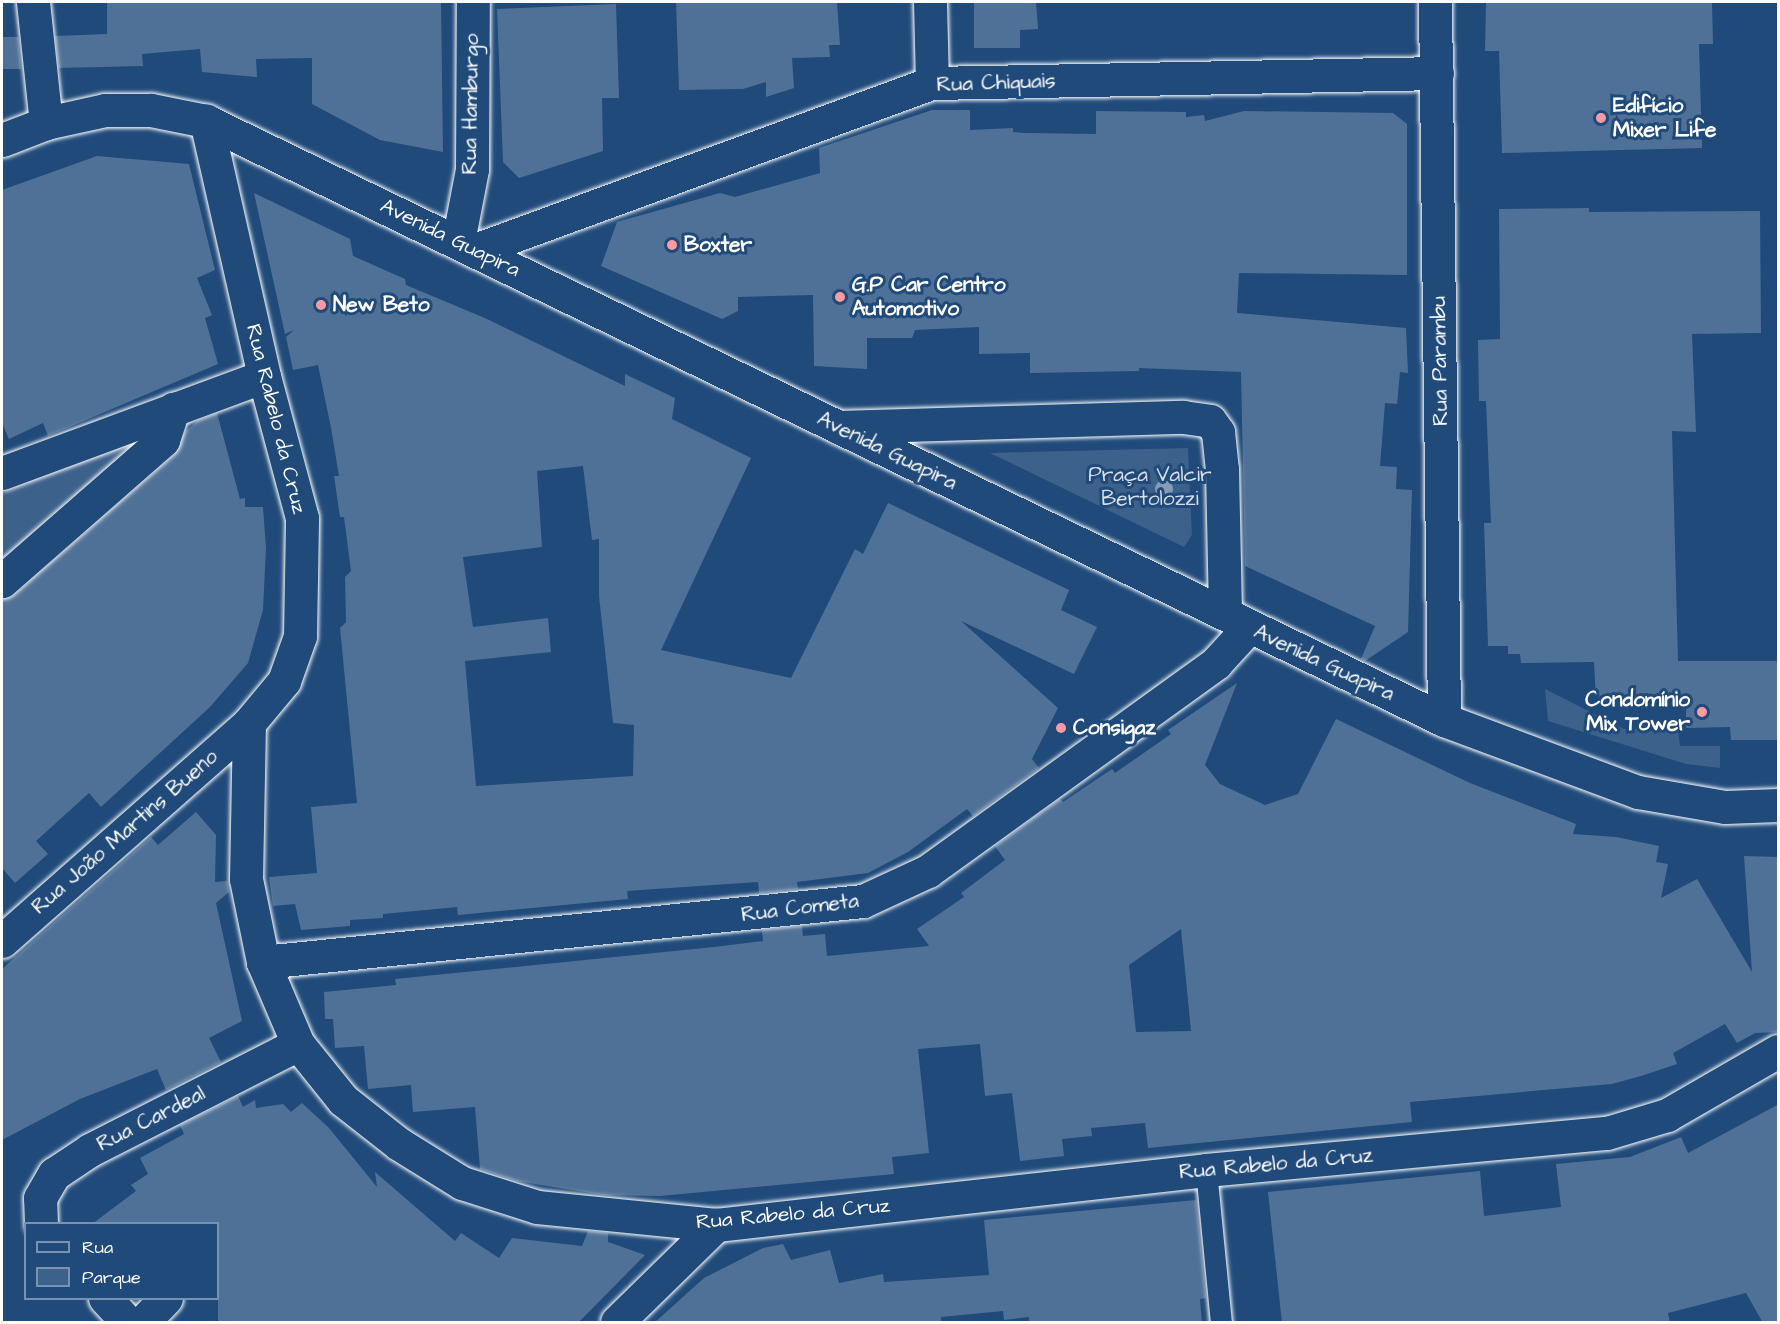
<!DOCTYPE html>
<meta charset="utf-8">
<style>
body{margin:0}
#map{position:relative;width:1780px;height:1324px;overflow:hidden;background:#1f4a7a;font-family:"Architects Daughter",sans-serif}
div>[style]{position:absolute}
.green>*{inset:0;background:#3c618b}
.building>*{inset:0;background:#507197}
.roads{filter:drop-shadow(0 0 2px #fff) drop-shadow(0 0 2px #fff)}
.service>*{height:21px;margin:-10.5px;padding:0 10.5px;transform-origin:10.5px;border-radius:10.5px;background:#1f4a7a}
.minor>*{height:33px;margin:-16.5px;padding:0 16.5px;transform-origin:16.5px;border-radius:16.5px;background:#1f4a7a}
.secondary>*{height:33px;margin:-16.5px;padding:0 16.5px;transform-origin:16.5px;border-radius:16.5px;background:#1f4a7a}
.trees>*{width:18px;height:18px;margin:-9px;border-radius:50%;background:#859cb6}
.dots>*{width:16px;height:16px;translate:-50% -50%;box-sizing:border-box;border:3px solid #1f4a7a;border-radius:50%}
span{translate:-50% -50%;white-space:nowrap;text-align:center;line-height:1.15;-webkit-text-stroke:6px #1f4a7a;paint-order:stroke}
.street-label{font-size:21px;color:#fff}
.poi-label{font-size:21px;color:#fff;font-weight:700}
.left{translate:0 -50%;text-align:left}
.right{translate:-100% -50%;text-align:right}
.park-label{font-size:21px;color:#d8dfe8}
.frame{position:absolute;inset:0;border:3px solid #fff;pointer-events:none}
.legend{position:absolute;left:24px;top:1222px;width:195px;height:78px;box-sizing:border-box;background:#1f4a7a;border:2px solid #7992af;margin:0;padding:8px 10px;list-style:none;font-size:18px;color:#fff}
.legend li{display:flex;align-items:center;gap:12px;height:30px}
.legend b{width:30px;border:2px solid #7992af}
</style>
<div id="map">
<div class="green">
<i style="clip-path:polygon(148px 422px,157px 438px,2px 562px,2px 494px)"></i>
<i style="clip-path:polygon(1188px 448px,1192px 535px,1184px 547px,990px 453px)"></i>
<i style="clip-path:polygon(1545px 689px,1624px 729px,1678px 730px,1680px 746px,1720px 746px,1720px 768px,1686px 764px,1548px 721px)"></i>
</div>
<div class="building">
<i style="clip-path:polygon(441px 2px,443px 152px,380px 140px,312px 104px,312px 58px,256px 59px,257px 77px,202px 72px,200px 49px,142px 54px,143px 66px,59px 68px,55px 36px,107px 34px,107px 3px)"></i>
<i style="clip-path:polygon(676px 2px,837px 2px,840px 45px,829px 45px,830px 57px,792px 58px,794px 88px,766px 97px,766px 82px,743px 89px,679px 90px)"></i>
<i style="clip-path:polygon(974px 2px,1036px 2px,1038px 29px,1020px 30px,1020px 48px,974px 48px)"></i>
<i style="clip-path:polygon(1486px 2px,1712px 2px,1713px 44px,1699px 44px,1702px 148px,1502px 153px,1499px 51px,1485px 51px)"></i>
<i style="clip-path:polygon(616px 4px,619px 98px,602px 98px,603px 151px,519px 178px,503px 162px,497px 9px)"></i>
<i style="clip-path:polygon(2px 37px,18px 37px,21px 69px,2px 69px)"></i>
<i style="clip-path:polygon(932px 110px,970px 110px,970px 130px,1013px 128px,1013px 132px,1025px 133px,1096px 134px,1096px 111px,1186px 112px,1186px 117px,1204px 115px,1205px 121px,1244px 111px,1393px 113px,1407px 124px,1407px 275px,1239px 273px,1237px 313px,1406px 328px,1408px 373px,1400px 372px,1397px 404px,1385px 403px,1380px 466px,1397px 467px,1396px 489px,1412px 490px,1408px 632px,1365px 661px,1361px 659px,1375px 626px,1245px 566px,1241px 372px,1139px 368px,1139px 371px,1030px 373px,1030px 353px,979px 354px,979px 327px,915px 330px,912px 338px,867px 338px,867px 369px,814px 366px,813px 295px,738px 297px,738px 311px,722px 319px,601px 266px,617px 222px,720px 193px,735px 197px,820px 173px,819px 148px)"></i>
<i style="clip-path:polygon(97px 156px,189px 164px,215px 270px,197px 278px,212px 315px,205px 318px,218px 364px,48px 436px,43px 423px,9px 439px,2px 423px,2px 190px)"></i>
<i style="clip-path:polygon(evenodd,254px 193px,350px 239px,353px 256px,405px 279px,406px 285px,487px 319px,625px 386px,625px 374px,675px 398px,672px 419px,751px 458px,661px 650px,791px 678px,855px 549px,863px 554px,888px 503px,1069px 590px,1061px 610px,1097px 627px,1074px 674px,961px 621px,1058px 708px,1032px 759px,1039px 768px,973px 816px,967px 809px,908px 852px,868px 873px,797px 882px,798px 889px,759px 893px,758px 882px,655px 889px,627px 891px,628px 899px,458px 915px,457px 907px,383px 914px,383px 918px,350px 920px,350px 926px,301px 930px,295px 904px,273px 906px,269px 877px,317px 873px,311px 807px,357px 803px,340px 628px,346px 622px,345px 577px,351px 571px,344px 517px,340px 517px,334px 476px,339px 476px,331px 428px,318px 365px,293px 370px,286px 337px,294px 330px,285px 334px,254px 193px,583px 466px,592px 540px,599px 539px,599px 596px,613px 723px,634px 725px,633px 776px,476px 786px,465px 661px,551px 652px,548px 618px,473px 627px,463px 557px,542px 547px,537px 471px,583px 466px)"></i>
<i style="clip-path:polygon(1589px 208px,1589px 212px,1760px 211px,1761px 333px,1692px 334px,1696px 432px,1672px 431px,1678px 661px,1779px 661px,1779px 740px,1731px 740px,1730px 727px,1686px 728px,1686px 699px,1596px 701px,1594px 662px,1521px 663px,1520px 654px,1508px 654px,1508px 646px,1488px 646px,1484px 523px,1491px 523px,1486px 401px,1479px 401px,1478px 340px,1500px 339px,1499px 209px)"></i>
<i style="clip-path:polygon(217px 413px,240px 499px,245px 498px,245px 507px,263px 507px,266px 548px,263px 610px,248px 663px,210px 707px,101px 807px,89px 793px,36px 841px,48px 854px,15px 883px,2px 868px,2px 599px,14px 595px,175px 454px,185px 432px,197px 421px)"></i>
<i style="clip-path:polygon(evenodd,1237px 683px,1205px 765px,1220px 784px,1265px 805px,1298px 794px,1336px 719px,1470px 783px,1576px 824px,1573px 834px,1616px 837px,1659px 846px,1656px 862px,1668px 864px,1661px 898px,1697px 879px,1752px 972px,1744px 856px,1779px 857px,1779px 1032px,1755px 1033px,1737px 1043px,1725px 1024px,1673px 1053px,1677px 1064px,1641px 1076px,1612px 1084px,1410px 1102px,1412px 1122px,1148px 1148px,1145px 1123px,1091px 1128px,1092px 1136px,1062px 1139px,1064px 1156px,1020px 1161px,1012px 1093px,985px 1096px,980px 1044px,918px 1049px,929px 1153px,892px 1157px,894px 1174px,660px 1196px,603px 1195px,517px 1181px,480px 1169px,475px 1107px,413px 1112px,411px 1085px,368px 1089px,364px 1046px,335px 1048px,333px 1019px,325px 1019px,324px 992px,396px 985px,395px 979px,714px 947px,763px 941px,762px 930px,802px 926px,803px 936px,825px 934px,827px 956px,929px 946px,917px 929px,964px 897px,961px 893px,1005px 860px,995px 846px,1060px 799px,1063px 802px,1112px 769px,1115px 773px,1171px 734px,1168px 730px,1237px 683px,1181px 929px,1191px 1031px,1136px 1032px,1129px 965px,1181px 929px)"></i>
<i style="clip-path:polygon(196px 812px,216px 835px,215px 882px,227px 881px,229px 892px,216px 903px,242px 1021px,209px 1038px,221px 1062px,166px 1090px,157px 1069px,80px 1099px,2px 1140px,2px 969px,151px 837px,158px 845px)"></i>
<i style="clip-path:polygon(238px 1096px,243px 1107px,255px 1100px,256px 1108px,283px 1104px,291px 1112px,302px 1103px,329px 1128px,377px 1187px,375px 1172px,455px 1241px,461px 1233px,499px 1258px,512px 1238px,582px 1246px,588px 1231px,608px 1233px,608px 1242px,645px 1255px,578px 1323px,218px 1323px,218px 1224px,92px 1224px,136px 1191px,131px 1185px,148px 1174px,140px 1158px,184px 1134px,180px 1125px)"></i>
<i style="clip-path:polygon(1779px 1104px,1779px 1323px,1763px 1323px,1746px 1293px,1668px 1313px,1670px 1323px,1282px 1323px,1268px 1192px,1480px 1171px,1484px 1216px,1561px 1207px,1556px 1164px,1630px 1157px,1681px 1137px,1688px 1153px)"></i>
<i style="clip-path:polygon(1196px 1200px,1206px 1298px,1200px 1299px,1202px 1323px,1029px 1323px,1029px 1317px,1004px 1320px,1003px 1311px,941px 1317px,941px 1323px,654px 1323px,704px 1278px,763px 1248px,783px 1244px,791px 1260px,830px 1250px,839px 1283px,883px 1274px,884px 1282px,989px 1275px,984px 1220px)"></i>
</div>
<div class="roads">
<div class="service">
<i style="left:1206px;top:1170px;width:153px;rotate:84.4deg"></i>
</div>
<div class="minor">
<i style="left:33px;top:2px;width:122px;rotate:83.9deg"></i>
<i style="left:930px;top:2px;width:81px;rotate:88.6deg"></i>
<i style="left:1435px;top:2px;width:718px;rotate:89.28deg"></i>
<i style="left:458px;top:242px;width:74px;rotate:-79.1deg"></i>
<i style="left:472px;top:169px;width:167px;rotate:-89.7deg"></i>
<i style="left:475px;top:250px;width:487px;rotate:-20.1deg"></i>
<i style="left:932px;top:83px;width:505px;rotate:-1.13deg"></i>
<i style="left:838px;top:427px;width:345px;rotate:-1.7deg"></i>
<i style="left:1183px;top:417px;width:27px;rotate:8deg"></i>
<i style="left:1210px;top:421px;width:14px;rotate:54deg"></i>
<i style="left:1218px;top:432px;width:37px;rotate:84deg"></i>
<i style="left:1222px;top:469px;width:145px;rotate:88.8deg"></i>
<i style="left:2px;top:473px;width:279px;rotate:-20.3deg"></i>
<i style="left:2px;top:581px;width:214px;rotate:-41.2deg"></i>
<i style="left:163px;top:440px;width:33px;rotate:-72deg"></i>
<i style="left:249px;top:723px;width:156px;rotate:91.1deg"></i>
<i style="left:246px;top:879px;width:85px;rotate:78.4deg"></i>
<i style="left:263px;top:962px;width:89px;rotate:66.9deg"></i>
<i style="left:298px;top:1044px;width:72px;rotate:51.2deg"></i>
<i style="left:343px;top:1100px;width:71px;rotate:38.2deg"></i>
<i style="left:399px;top:1144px;width:74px;rotate:31.8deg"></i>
<i style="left:462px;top:1183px;width:79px;rotate:17.7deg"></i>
<i style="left:537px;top:1207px;width:180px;rotate:5.7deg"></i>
<i style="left:716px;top:1225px;width:493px;rotate:-6.4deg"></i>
<i style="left:1206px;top:1170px;width:403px;rotate:-5.3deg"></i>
<i style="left:1607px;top:1133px;width:63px;rotate:-16.7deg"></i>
<i style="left:1667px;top:1115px;width:128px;rotate:-30deg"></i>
<i style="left:2px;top:941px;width:329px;rotate:-41.4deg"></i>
<i style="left:249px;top:723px;width:55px;rotate:-50.2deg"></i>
<i style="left:284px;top:681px;width:48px;rotate:-70.4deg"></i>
<i style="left:300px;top:636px;width:118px;rotate:-89deg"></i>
<i style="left:302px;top:518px;width:147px;rotate:-105deg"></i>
<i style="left:264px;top:376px;width:262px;rotate:-102.8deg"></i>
<i style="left:263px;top:962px;width:603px;rotate:-5.81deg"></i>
<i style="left:863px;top:901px;width:72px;rotate:-24.8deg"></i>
<i style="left:928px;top:871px;width:355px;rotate:-35.8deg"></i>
<i style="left:1216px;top:663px;width:49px;rotate:-47.5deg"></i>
<i style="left:41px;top:1224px;width:26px;rotate:-92deg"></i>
<i style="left:40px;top:1198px;width:28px;rotate:-60deg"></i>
<i style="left:54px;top:1174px;width:43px;rotate:-33.7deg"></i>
<i style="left:90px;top:1150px;width:233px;rotate:-27deg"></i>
<i style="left:105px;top:1298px;width:33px;rotate:47deg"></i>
<i style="left:143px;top:1322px;width:33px;rotate:-46deg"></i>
<i style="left:617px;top:1322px;width:139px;rotate:-44.4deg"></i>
</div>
<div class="secondary">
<i style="left:2px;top:140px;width:47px;rotate:-21.1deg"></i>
<i style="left:46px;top:123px;width:60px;rotate:-12.4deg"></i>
<i style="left:105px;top:110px;width:46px"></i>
<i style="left:151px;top:110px;width:56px;rotate:11.3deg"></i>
<i style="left:206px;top:121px;width:1375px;rotate:25.82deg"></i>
<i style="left:1444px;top:720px;width:207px;rotate:20.4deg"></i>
<i style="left:1638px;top:792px;width:88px;rotate:9.8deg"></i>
<i style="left:1725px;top:807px;width:53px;rotate:-2.2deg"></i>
</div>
</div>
<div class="trees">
<i style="left:1164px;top:489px"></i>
</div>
<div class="dots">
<i style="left:1601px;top:118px;background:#ff9aa2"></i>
<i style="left:672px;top:245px;background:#ff9aa2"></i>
<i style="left:840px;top:297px;background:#ff9aa2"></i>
<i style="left:321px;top:305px;background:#ff9aa2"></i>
<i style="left:1702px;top:712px;background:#ff9aa2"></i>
<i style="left:1061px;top:728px;background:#ff9aa2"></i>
</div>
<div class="street-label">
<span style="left:996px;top:83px;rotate:-2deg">Rua Chiquais</span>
<span style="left:471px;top:104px;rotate:-89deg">Rua Hamburgo</span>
<span style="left:450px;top:238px;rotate:26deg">Avenida Guapira</span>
<span style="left:1440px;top:361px;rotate:-91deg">Rua Parambu</span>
<span style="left:276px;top:419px;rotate:76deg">Rua Rabelo da Cruz</span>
<span style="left:887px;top:451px;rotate:26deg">Avenida Guapira</span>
<span style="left:1324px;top:663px;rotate:25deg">Avenida Guapira</span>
<span style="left:125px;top:832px;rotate:-41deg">Rua João Martins Bueno</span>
<span style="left:800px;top:908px;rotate:-7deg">Rua Cometa</span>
<span style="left:151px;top:1119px;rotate:-27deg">Rua Cardeal</span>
<span style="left:1276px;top:1164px;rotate:-5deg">Rua Rabelo da Cruz</span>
<span style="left:793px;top:1214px;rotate:-5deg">Rua Rabelo da Cruz</span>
</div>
<div class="poi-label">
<span class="left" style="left:1613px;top:118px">Edifício<br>Mixer Life</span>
<span class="left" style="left:684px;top:245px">Boxter</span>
<span class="left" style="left:852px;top:297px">G.P Car Centro<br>Automotivo</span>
<span class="left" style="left:333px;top:305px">New Beto</span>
<span class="right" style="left:1690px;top:712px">Condomínio<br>Mix Tower</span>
<span class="left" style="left:1073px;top:728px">Consigaz</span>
</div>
<div class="park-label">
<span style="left:1150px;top:487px">Praça Valcir<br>Bertolozzi</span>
</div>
<div class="frame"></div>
<ul class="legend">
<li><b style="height:8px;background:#1f4a7a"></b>Rua</li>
<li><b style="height:16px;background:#3c618b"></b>Parque</li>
</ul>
</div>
